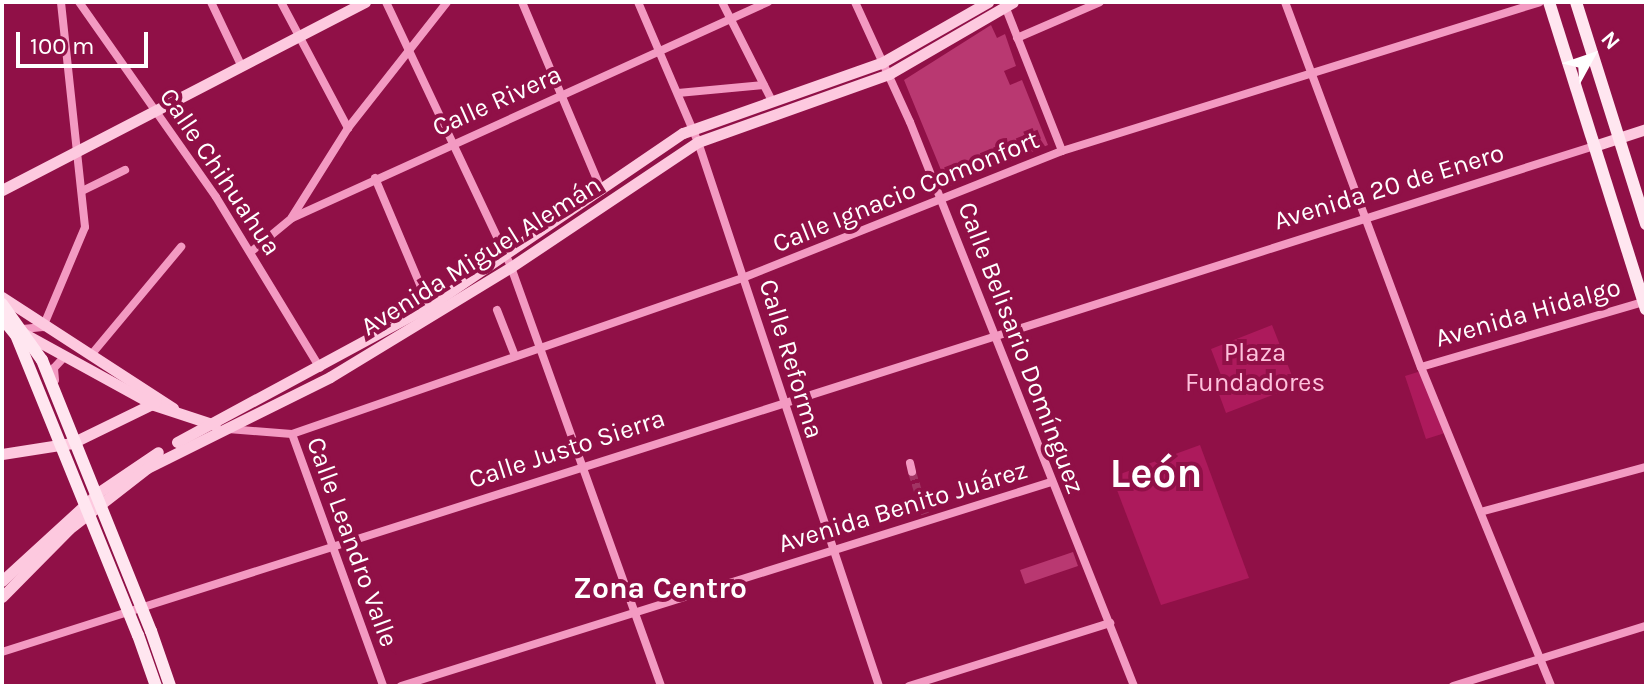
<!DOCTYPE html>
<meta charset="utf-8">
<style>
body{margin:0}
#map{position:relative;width:1648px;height:688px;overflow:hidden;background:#901047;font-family:Karla,sans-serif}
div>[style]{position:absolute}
.green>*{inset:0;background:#ad1a5c}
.building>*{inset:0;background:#b93871}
.street-tunnel>*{height:8px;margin-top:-4px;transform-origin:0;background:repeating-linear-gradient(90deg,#a13463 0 8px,transparent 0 12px)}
.street>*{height:8px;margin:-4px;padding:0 4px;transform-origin:4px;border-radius:4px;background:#f39ac2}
.secondary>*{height:11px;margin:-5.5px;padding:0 5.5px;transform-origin:5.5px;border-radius:5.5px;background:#fdc9df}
.primary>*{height:12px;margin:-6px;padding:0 6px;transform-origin:6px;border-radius:6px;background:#ffe6f0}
.primary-bridge>*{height:12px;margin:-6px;padding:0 6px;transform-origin:6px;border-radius:6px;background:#ffe6f0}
span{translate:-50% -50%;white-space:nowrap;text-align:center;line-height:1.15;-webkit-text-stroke:8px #901047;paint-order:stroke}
.street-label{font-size:26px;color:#fff}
.park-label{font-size:26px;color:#fec1dc}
.quarter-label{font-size:30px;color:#fff;font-weight:700}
.town-label{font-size:42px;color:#fff;font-weight:700}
.frame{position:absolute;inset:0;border:4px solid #fff;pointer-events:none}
.north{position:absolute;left:1552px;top:16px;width:80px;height:80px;-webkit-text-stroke:6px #901047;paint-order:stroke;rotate:50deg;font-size:22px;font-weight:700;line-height:32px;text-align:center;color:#fff}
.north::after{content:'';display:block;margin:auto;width:28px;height:36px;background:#fff;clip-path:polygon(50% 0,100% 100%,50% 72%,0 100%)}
.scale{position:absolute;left:16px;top:32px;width:132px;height:36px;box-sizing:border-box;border:4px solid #fff;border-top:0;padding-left:10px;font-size:24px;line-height:28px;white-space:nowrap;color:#fff;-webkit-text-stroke:6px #901047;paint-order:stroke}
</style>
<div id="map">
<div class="green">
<i style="clip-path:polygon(1272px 325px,1296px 386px,1226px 413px,1216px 386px,1224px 383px,1211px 349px)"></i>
<i style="clip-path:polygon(1421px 371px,1445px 433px,1426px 439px,1405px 376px)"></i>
<i style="clip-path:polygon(1200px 445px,1249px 578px,1161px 605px,1112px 477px)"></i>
</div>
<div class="building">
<i style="clip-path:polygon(991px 25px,997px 38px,1005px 34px,1016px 66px,1004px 71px,1010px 85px,1022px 80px,1048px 145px,948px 187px,904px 80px)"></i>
<i style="clip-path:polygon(1073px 552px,1078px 566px,1025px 584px,1020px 570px)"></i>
</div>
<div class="street-tunnel">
<i style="left:912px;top:472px;width:44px;rotate:72.8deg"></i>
</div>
<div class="street">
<i style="left:79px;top:2px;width:238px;rotate:54.9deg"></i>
<i style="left:216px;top:197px;width:200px;rotate:58.7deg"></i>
<i style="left:211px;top:2px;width:70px;rotate:64.5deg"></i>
<i style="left:281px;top:2px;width:143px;rotate:62deg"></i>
<i style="left:386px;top:2px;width:293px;rotate:64.7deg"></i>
<i style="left:511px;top:267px;width:445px;rotate:70.3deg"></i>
<i style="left:522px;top:2px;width:205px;rotate:67.1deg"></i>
<i style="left:638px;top:2px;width:152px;rotate:66.8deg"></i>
<i style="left:698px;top:142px;width:573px;rotate:71.6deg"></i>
<i style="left:722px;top:2px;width:109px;rotate:63.2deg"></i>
<i style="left:855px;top:2px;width:132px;rotate:65.4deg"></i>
<i style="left:910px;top:122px;width:607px;rotate:68.34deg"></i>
<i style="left:1285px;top:2px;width:390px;rotate:69.6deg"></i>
<i style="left:1421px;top:367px;width:344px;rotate:67.8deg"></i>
<i style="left:1005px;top:6px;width:156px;rotate:68.5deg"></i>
<i style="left:1017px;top:38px;width:90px;rotate:-23.4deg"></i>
<i style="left:678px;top:93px;width:86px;rotate:-5.3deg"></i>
<i style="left:375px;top:178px;width:139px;rotate:67.1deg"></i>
<i style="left:82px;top:191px;width:48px;rotate:-26deg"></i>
<i style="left:292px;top:217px;width:105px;rotate:-57.8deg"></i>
<i style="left:348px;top:128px;width:160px;rotate:-51.8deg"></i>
<i style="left:252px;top:251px;width:52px;rotate:-39.5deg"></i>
<i style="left:292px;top:218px;width:523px;rotate:-24.41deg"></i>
<i style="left:497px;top:310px;width:49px;rotate:68.6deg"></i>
<i style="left:23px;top:329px;width:20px;rotate:-6deg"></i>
<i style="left:43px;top:327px;width:108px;rotate:-67.2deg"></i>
<i style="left:85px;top:227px;width:226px;rotate:-96.1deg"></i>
<i style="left:91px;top:355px;width:141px;rotate:-50.2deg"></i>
<i style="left:1421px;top:367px;width:232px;rotate:-16.3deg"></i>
<i style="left:55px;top:380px;width:12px;rotate:-95deg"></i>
<i style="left:54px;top:368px;width:16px;rotate:-47deg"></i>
<i style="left:228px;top:429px;width:64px;rotate:4.5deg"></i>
<i style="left:292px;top:434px;width:479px;rotate:-19.1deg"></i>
<i style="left:745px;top:277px;width:341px;rotate:-21.7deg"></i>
<i style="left:1062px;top:151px;width:500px;rotate:-17.3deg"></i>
<i style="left:292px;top:434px;width:268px;rotate:70.1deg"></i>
<i style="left:910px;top:463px;width:9px;rotate:77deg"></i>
<i style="left:1484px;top:511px;width:168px;rotate:-15.2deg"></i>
<i style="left:2px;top:652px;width:1670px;rotate:-17.63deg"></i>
<i style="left:401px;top:686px;width:681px;rotate:-17.42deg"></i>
<i style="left:909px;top:686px;width:211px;rotate:-17.4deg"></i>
<i style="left:1453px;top:686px;width:202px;rotate:-17.3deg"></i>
</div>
<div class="secondary">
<i style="left:1594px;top:146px;width:55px;rotate:-18.1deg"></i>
<i style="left:2px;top:190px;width:409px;rotate:-27.4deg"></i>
<i style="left:2px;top:297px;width:204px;rotate:33deg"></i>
<i style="left:23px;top:333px;width:149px;rotate:28.8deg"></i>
<i style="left:154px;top:405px;width:64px;rotate:18.2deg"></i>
<i style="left:177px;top:442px;width:286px;rotate:-28.4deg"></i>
<i style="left:429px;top:306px;width:307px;rotate:-34.3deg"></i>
<i style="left:683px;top:133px;width:212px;rotate:-19.5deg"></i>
<i style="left:883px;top:62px;width:121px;rotate:-29.7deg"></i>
<i style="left:2px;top:454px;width:71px;rotate:-8.9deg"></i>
<i style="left:72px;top:443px;width:93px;rotate:-26deg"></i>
<i style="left:2px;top:581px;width:132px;rotate:-42.5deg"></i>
<i style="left:99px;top:492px;width:71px;rotate:-34.1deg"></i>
<i style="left:2px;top:597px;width:95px;rotate:-45.4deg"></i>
<i style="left:69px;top:529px;width:99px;rotate:-38deg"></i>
<i style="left:147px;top:468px;width:204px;rotate:-26.4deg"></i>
<i style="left:330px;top:377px;width:212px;rotate:-31.3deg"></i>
<i style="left:511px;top:267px;width:225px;rotate:-33.8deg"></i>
<i style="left:698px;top:142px;width:203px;rotate:-19.6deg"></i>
<i style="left:889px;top:74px;width:143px;rotate:-30.1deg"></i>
</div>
<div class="primary">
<i style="left:1549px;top:2px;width:322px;rotate:72.5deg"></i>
<i style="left:1576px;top:2px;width:233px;rotate:72.5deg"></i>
<i style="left:2px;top:318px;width:22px;rotate:51deg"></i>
<i style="left:151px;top:631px;width:58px;rotate:70.9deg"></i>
<i style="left:138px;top:635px;width:54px;rotate:70.6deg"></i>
</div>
<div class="primary-bridge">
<i style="left:2px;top:304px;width:69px;rotate:54.5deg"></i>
<i style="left:42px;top:360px;width:292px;rotate:68.1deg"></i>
<i style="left:16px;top:335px;width:324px;rotate:67.9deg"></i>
</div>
<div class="street-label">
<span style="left:497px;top:101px;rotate:-24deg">Calle Rivera</span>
<span style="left:220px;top:172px;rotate:56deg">Calle Chihuahua</span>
<span style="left:1389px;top:187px;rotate:-17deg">Avenida 20 de Enero</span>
<span style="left:906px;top:192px;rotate:-22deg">Calle Ignacio Comonfort</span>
<span style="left:481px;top:256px;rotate:-32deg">Avenida Miguel Alemán</span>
<span style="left:1528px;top:313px;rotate:-16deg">Avenida Hidalgo</span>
<span style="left:1021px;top:348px;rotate:69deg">Calle Belisario Domínguez</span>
<span style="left:791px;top:359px;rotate:73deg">Calle Reforma</span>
<span style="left:567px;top:449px;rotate:-18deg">Calle Justo Sierra</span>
<span style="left:903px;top:507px;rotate:-17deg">Avenida Benito Juárez</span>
<span style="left:352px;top:542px;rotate:70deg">Calle Leandro Valle</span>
</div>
<div class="park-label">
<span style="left:1255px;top:368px">Plaza<br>Fundadores</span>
</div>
<div class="quarter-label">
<span style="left:660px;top:588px">Zona Centro</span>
</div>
<div class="town-label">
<span style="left:1156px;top:473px">León</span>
</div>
<div class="frame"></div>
<div class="north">N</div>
<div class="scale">100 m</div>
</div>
